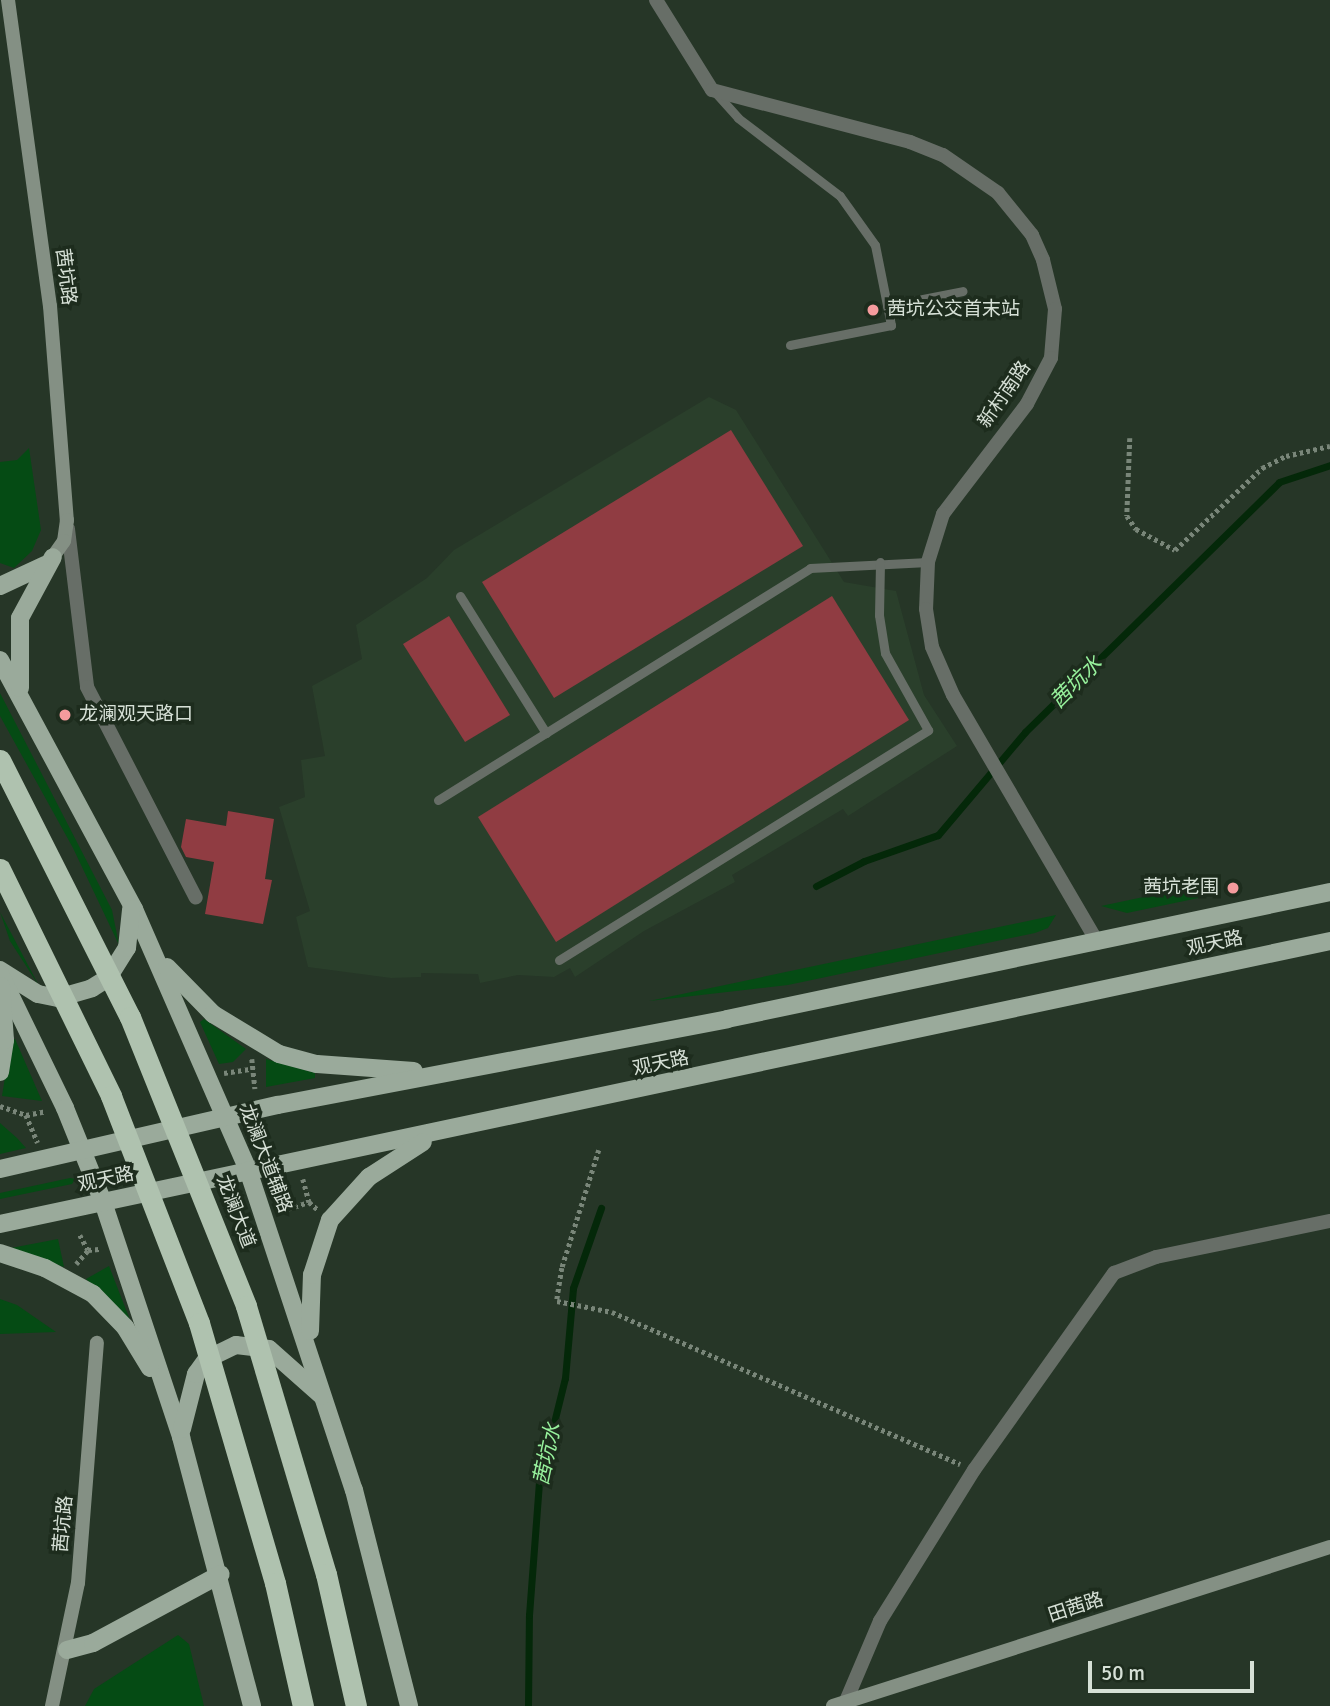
<!DOCTYPE html>
<meta charset="utf-8">
<style>
body{margin:0}
#map{position:relative;width:1330px;height:1706px;overflow:hidden;background:#263627;font-family:Signika,"Noto Sans SC",sans-serif}
div>[style]{position:absolute}
.built>*{inset:0;background:#2a3f2b}
.green>*{inset:0;background:#054b14}
.stream>*{height:7px;margin:-3.5px;padding:0 3.5px;transform-origin:3.5px;border-radius:3.5px;background:#042809}
.building>*{inset:0;background:#903c42}
.path>*{height:4.5px;margin-top:-2.25px;transform-origin:0;background:repeating-linear-gradient(90deg,#798679 0 3.5px,transparent 0 7px)}
.lane>*{height:9px;margin:-4.5px;padding:0 4.5px;transform-origin:4.5px;border-radius:4.5px;background:#676e67}
.street>*{height:14px;margin:-7px;padding:0 7px;transform-origin:7px;border-radius:7px;background:#676e67}
.secondary>*{height:14px;margin:-7px;padding:0 7px;transform-origin:7px;border-radius:7px;background:#849084}
.primary>*{height:18px;margin:-9px;padding:0 9px;transform-origin:9px;border-radius:9px;background:#9aaa9b}
.highway-bridge>*{height:21px;margin:-10.5px;padding:0 10.5px;transform-origin:10.5px;border-radius:10.5px;background:#afc2af}
.dots>*{width:19px;height:19px;translate:-50% -50%;box-sizing:border-box;border:4px solid #1d2c1d;border-radius:50%}
span{translate:-50% -50%;white-space:nowrap;text-align:center;line-height:1.15;-webkit-text-stroke:7px #1d2c1d;paint-order:stroke}
.street-label{font-size:19px;color:#d6e0d6}
.poi-label{font-size:19px;color:#d6e0d6}
.left{translate:0 -50%;text-align:left}
.right{translate:-100% -50%;text-align:right}
.water-label{font-size:21px;color:#97f19c;font-style:italic}
.scale{position:absolute;left:1088px;top:1661px;width:166px;height:32px;box-sizing:border-box;border:4px solid #d6e0d6;border-top:0;padding-left:9px;font-size:21px;line-height:24px;white-space:nowrap;color:#d6e0d6;-webkit-text-stroke:5px #1d2c1d;paint-order:stroke}
</style>
<div id="map">
<div class="built">
<i style="clip-path:polygon(709px 397px,736px 410px,844px 582px,896px 591px,924px 695px,957px 746px,848px 816px,843px 809px,732px 875px,735px 882px,644px 931px,575px 977px,570px 968px,554px 977px,518px 975px,480px 983px,478px 974px,421px 973px,421px 977px,391px 978px,308px 967px,296px 917px,310px 911px,279px 807px,305px 797px,301px 760px,325px 756px,312px 686px,362px 659px,356px 625px,427px 578px,454px 550px)"></i>
</div>
<div class="green">
<i style="clip-path:polygon(29px 448px,41px 530px,32px 551px,14px 568px,0 563px,0 462px,17px 460px)"></i>
<i style="clip-path:polygon(0 693px,112px 910px,119px 945px,73px 848px,0 716px)"></i>
<i style="clip-path:polygon(1205px 884px,1208px 896px,1127px 913px,1101px 906px)"></i>
<i style="clip-path:polygon(0 912px,39px 986px,10px 941px)"></i>
<i style="clip-path:polygon(1056px 915px,1048px 928px,1035px 933px,788px 985px,649px 1001px)"></i>
<i style="clip-path:polygon(204px 1019px,246px 1049px,233px 1062px,219px 1064px,200px 1022px)"></i>
<i style="clip-path:polygon(15px 1039px,42px 1101px,2px 1096px,11px 1040px)"></i>
<i style="clip-path:polygon(266px 1059px,315px 1073px,315px 1078px,266px 1087px)"></i>
<i style="clip-path:polygon(0 1123px,17px 1138px,26px 1148px,0 1154px)"></i>
<i style="clip-path:polygon(70px 1178px,75px 1179px,72px 1184px,0 1199px,0 1193px)"></i>
<i style="clip-path:polygon(58px 1239px,64px 1267px,11px 1248px)"></i>
<i style="clip-path:polygon(109px 1266px,130px 1320px,86px 1279px)"></i>
<i style="clip-path:polygon(0 1299px,17px 1305px,56px 1332px,0 1334px)"></i>
<i style="clip-path:polygon(178px 1635px,189px 1644px,204px 1706px,85px 1706px,94px 1689px)"></i>
</div>
<div class="stream">
<i style="left:816px;top:886px;width:54px;rotate:-27.5deg"></i>
<i style="left:864px;top:861px;width:78px;rotate:-19.4deg"></i>
<i style="left:938px;top:835px;width:135px;rotate:-49.8deg"></i>
<i style="left:1025px;top:732px;width:356px;rotate:-44.5deg"></i>
<i style="left:1279px;top:482px;width:54px;rotate:-18.4deg"></i>
<i style="left:528px;top:1706px;width:91px;rotate:-89.4deg"></i>
<i style="left:529px;top:1615px;width:132px;rotate:-85.7deg"></i>
<i style="left:539px;top:1483px;width:108px;rotate:-76.1deg"></i>
<i style="left:565px;top:1378px;width:90px;rotate:-84.9deg"></i>
<i style="left:573px;top:1288px;width:85px;rotate:-70.7deg"></i>
</div>
<div class="building">
<i style="clip-path:polygon(731px 430px,803px 546px,554px 698px,482px 582px)"></i>
<i style="clip-path:polygon(832px 596px,909px 720px,556px 942px,478px 817px)"></i>
<i style="clip-path:polygon(449px 616px,510px 715px,465px 742px,403px 644px)"></i>
<i style="clip-path:polygon(228px 811px,274px 819px,265px 879px,272px 880px,263px 924px,205px 914px,214px 862px,186px 857px,181px 847px,186px 819px,226px 826px)"></i>
</div>
<div class="path">
<i style="left:1130px;top:438px;width:78px;rotate:92.2deg"></i>
<i style="left:1127px;top:516px;width:16px;rotate:55deg"></i>
<i style="left:1136px;top:529px;width:44px;rotate:28.3deg"></i>
<i style="left:1175px;top:550px;width:120px;rotate:-43.3deg"></i>
<i style="left:1262px;top:468px;width:27px;rotate:-27deg"></i>
<i style="left:1286px;top:456px;width:45px;rotate:-12.8deg"></i>
<i style="left:252px;top:1059px;width:30px;rotate:84deg"></i>
<i style="left:224px;top:1073px;width:26px;rotate:-9deg"></i>
<i style="left:0;top:1106px;width:28px;rotate:19deg"></i>
<i style="left:26px;top:1115px;width:20px;rotate:-11deg"></i>
<i style="left:26px;top:1115px;width:30px;rotate:67deg"></i>
<i style="left:599px;top:1150px;width:124px;rotate:107.4deg"></i>
<i style="left:562px;top:1268px;width:33px;rotate:99deg"></i>
<i style="left:557px;top:1301px;width:56px;rotate:11.3deg"></i>
<i style="left:612px;top:1312px;width:380px;rotate:23.6deg"></i>
<i style="left:303px;top:1179px;width:24px;rotate:75deg"></i>
<i style="left:309px;top:1202px;width:11px;rotate:41deg"></i>
<i style="left:281px;top:1211px;width:29px;rotate:-18deg"></i>
<i style="left:80px;top:1235px;width:17px;rotate:62deg"></i>
<i style="left:76px;top:1264px;width:18px;rotate:-49deg"></i>
<i style="left:88px;top:1250px;width:11px;rotate:-5deg"></i>
</div>
<div class="lane">
<i style="left:714px;top:91px;width:36px;rotate:48deg"></i>
<i style="left:738px;top:118px;width:128px;rotate:37.4deg"></i>
<i style="left:840px;top:196px;width:60px;rotate:54.5deg"></i>
<i style="left:875px;top:245px;width:82px;rotate:78.7deg"></i>
<i style="left:891px;top:325px;width:103px;rotate:168.8deg"></i>
<i style="left:887px;top:306px;width:77px;rotate:-11.2deg"></i>
<i style="left:460px;top:596px;width:162px;rotate:57.9deg"></i>
<i style="left:438px;top:800px;width:438px;rotate:-31.9deg"></i>
<i style="left:810px;top:568px;width:118px;rotate:-2.9deg"></i>
<i style="left:559px;top:960px;width:435px;rotate:-31.9deg"></i>
<i style="left:928px;top:730px;width:88px;rotate:-119.2deg"></i>
<i style="left:885px;top:653px;width:38px;rotate:-99deg"></i>
<i style="left:879px;top:615px;width:53px;rotate:-88.9deg"></i>
</div>
<div class="street">
<i style="left:656px;top:0;width:106px;rotate:58.1deg"></i>
<i style="left:712px;top:90px;width:205px;rotate:14.7deg"></i>
<i style="left:910px;top:142px;width:35px;rotate:22deg"></i>
<i style="left:943px;top:155px;width:67px;rotate:34.6deg"></i>
<i style="left:998px;top:193px;width:54px;rotate:51deg"></i>
<i style="left:1032px;top:235px;width:27px;rotate:66deg"></i>
<i style="left:1043px;top:260px;width:50px;rotate:76.2deg"></i>
<i style="left:1055px;top:309px;width:49px;rotate:94.7deg"></i>
<i style="left:1051px;top:358px;width:52px;rotate:117.6deg"></i>
<i style="left:1027px;top:404px;width:138px;rotate:127.4deg"></i>
<i style="left:943px;top:514px;width:50px;rotate:107.4deg"></i>
<i style="left:928px;top:562px;width:47px;rotate:92.4deg"></i>
<i style="left:926px;top:609px;width:38px;rotate:81deg"></i>
<i style="left:932px;top:647px;width:52px;rotate:66.4deg"></i>
<i style="left:953px;top:695px;width:287px;rotate:59.7deg"></i>
<i style="left:68px;top:529px;width:159px;rotate:83.1deg"></i>
<i style="left:87px;top:687px;width:237px;rotate:62.7deg"></i>
<i style="left:846px;top:1701px;width:87px;rotate:-67deg"></i>
<i style="left:880px;top:1621px;width:178px;rotate:-58.1deg"></i>
<i style="left:974px;top:1470px;width:242px;rotate:-54.6deg"></i>
<i style="left:1114px;top:1273px;width:45px;rotate:-20.9deg"></i>
<i style="left:1156px;top:1257px;width:178px;rotate:-11.7deg"></i>
</div>
<div class="secondary">
<i style="left:8px;top:0;width:309px;rotate:82.2deg"></i>
<i style="left:50px;top:306px;width:215px;rotate:85.5deg"></i>
<i style="left:67px;top:520px;width:21px;rotate:98deg"></i>
<i style="left:64px;top:541px;width:19px;rotate:125deg"></i>
<i style="left:52px;top:1706px;width:126px;rotate:-78.1deg"></i>
<i style="left:78px;top:1583px;width:241px;rotate:-85.5deg"></i>
<i style="left:833px;top:1706px;width:522px;rotate:-17.74deg"></i>
</div>
<div class="primary">
<i style="left:0;top:586px;width:50px;rotate:-25deg"></i>
<i style="left:0;top:660px;width:283px;rotate:61.7deg"></i>
<i style="left:134px;top:909px;width:285px;rotate:66.4deg"></i>
<i style="left:248px;top:1170px;width:337px;rotate:71.7deg"></i>
<i style="left:354px;top:1490px;width:223px;rotate:75.7deg"></i>
<i style="left:20px;top:688px;width:70px;rotate:-90deg"></i>
<i style="left:20px;top:618px;width:69px;rotate:-61.6deg"></i>
<i style="left:167px;top:967px;width:66px;rotate:45.6deg"></i>
<i style="left:213px;top:1014px;width:77px;rotate:31.2deg"></i>
<i style="left:279px;top:1054px;width:39px;rotate:15deg"></i>
<i style="left:317px;top:1064px;width:97px;rotate:4.1deg"></i>
<i style="left:0;top:970px;width:45px;rotate:32.3deg"></i>
<i style="left:38px;top:994px;width:20px;rotate:11deg"></i>
<i style="left:58px;top:998px;width:35px;rotate:-16deg"></i>
<i style="left:92px;top:988px;width:19px;rotate:-32deg"></i>
<i style="left:108px;top:978px;width:36px;rotate:-58deg"></i>
<i style="left:127px;top:948px;width:39px;rotate:-84deg"></i>
<i style="left:0;top:974px;width:149px;rotate:64.1deg"></i>
<i style="left:65px;top:1108px;width:101px;rotate:68deg"></i>
<i style="left:103px;top:1202px;width:248px;rotate:71.6deg"></i>
<i style="left:181px;top:1437px;width:278px;rotate:75.2deg"></i>
<i style="left:0;top:1072px;width:32px;rotate:-81deg"></i>
<i style="left:5px;top:1040px;width:54px;rotate:-94.2deg"></i>
<i style="left:0;top:1169px;width:285px;rotate:-13deg"></i>
<i style="left:278px;top:1105px;width:457px;rotate:-10.8deg"></i>
<i style="left:727px;top:1019px;width:616px;rotate:-11.89deg"></i>
<i style="left:0;top:1224px;width:1360px;rotate:-12.01deg"></i>
<i style="left:0;top:1253px;width:47px;rotate:18.4deg"></i>
<i style="left:45px;top:1268px;width:55px;rotate:28.4deg"></i>
<i style="left:93px;top:1294px;width:46px;rotate:45.9deg"></i>
<i style="left:125px;top:1327px;width:48px;rotate:58.6deg"></i>
<i style="left:310px;top:1331px;width:56px;rotate:-88deg"></i>
<i style="left:312px;top:1275px;width:58px;rotate:-71.9deg"></i>
<i style="left:330px;top:1220px;width:58px;rotate:-47.8deg"></i>
<i style="left:369px;top:1177px;width:64px;rotate:-32.9deg"></i>
<i style="left:182px;top:1429px;width:57px;rotate:-75.7deg"></i>
<i style="left:196px;top:1374px;width:19px;rotate:-54deg"></i>
<i style="left:207px;top:1359px;width:32px;rotate:-26deg"></i>
<i style="left:236px;top:1345px;width:33px;rotate:7deg"></i>
<i style="left:269px;top:1349px;width:71px;rotate:41.6deg"></i>
<i style="left:67px;top:1650px;width:27px;rotate:-15deg"></i>
<i style="left:93px;top:1643px;width:145px;rotate:-28.3deg"></i>
</div>
<div class="highway-bridge">
<i style="left:0;top:760px;width:288px;rotate:63.2deg"></i>
<i style="left:130px;top:1017px;width:311px;rotate:68.1deg"></i>
<i style="left:246px;top:1306px;width:280px;rotate:73.4deg"></i>
<i style="left:326px;top:1574px;width:135px;rotate:77.2deg"></i>
<i style="left:0;top:869px;width:253px;rotate:63.9deg"></i>
<i style="left:111px;top:1096px;width:243px;rotate:68.8deg"></i>
<i style="left:199px;top:1323px;width:271px;rotate:73.7deg"></i>
<i style="left:275px;top:1583px;width:126px;rotate:77.2deg"></i>
</div>
<div class="dots">
<i style="left:873px;top:310px;background:#f59b9d"></i>
<i style="left:65px;top:715px;background:#f59b9d"></i>
<i style="left:1233px;top:888px;background:#f59b9d"></i>
</div>
<div class="street-label">
<span style="left:65px;top:277px;rotate:83deg">茜坑路</span>
<span style="left:1005px;top:395px;rotate:-55deg">新村南路</span>
<span style="left:1215px;top:944px;rotate:-12deg">观天路</span>
<span style="left:661px;top:1064px;rotate:-12deg">观天路</span>
<span style="left:265px;top:1159px;rotate:69deg">龙澜大道辅路</span>
<span style="left:106px;top:1180px;rotate:-12deg">观天路</span>
<span style="left:235px;top:1212px;rotate:69deg">龙澜大道</span>
<span style="left:64px;top:1524px;rotate:-85deg">茜坑路</span>
<span style="left:1076px;top:1608px;rotate:-18deg">田茜路</span>
</div>
<div class="poi-label">
<span class="left" style="left:887px;top:310px">茜坑公交首末站</span>
<span class="left" style="left:79px;top:715px">龙澜观天路口</span>
<span class="right" style="left:1219px;top:888px">茜坑老围</span>
</div>
<div class="water-label">
<span style="left:1076px;top:682px;rotate:-45deg">茜坑水</span>
<span style="left:547px;top:1454px;rotate:-78deg">茜坑水</span>
</div>
<div class="scale">50 m</div>
</div>
